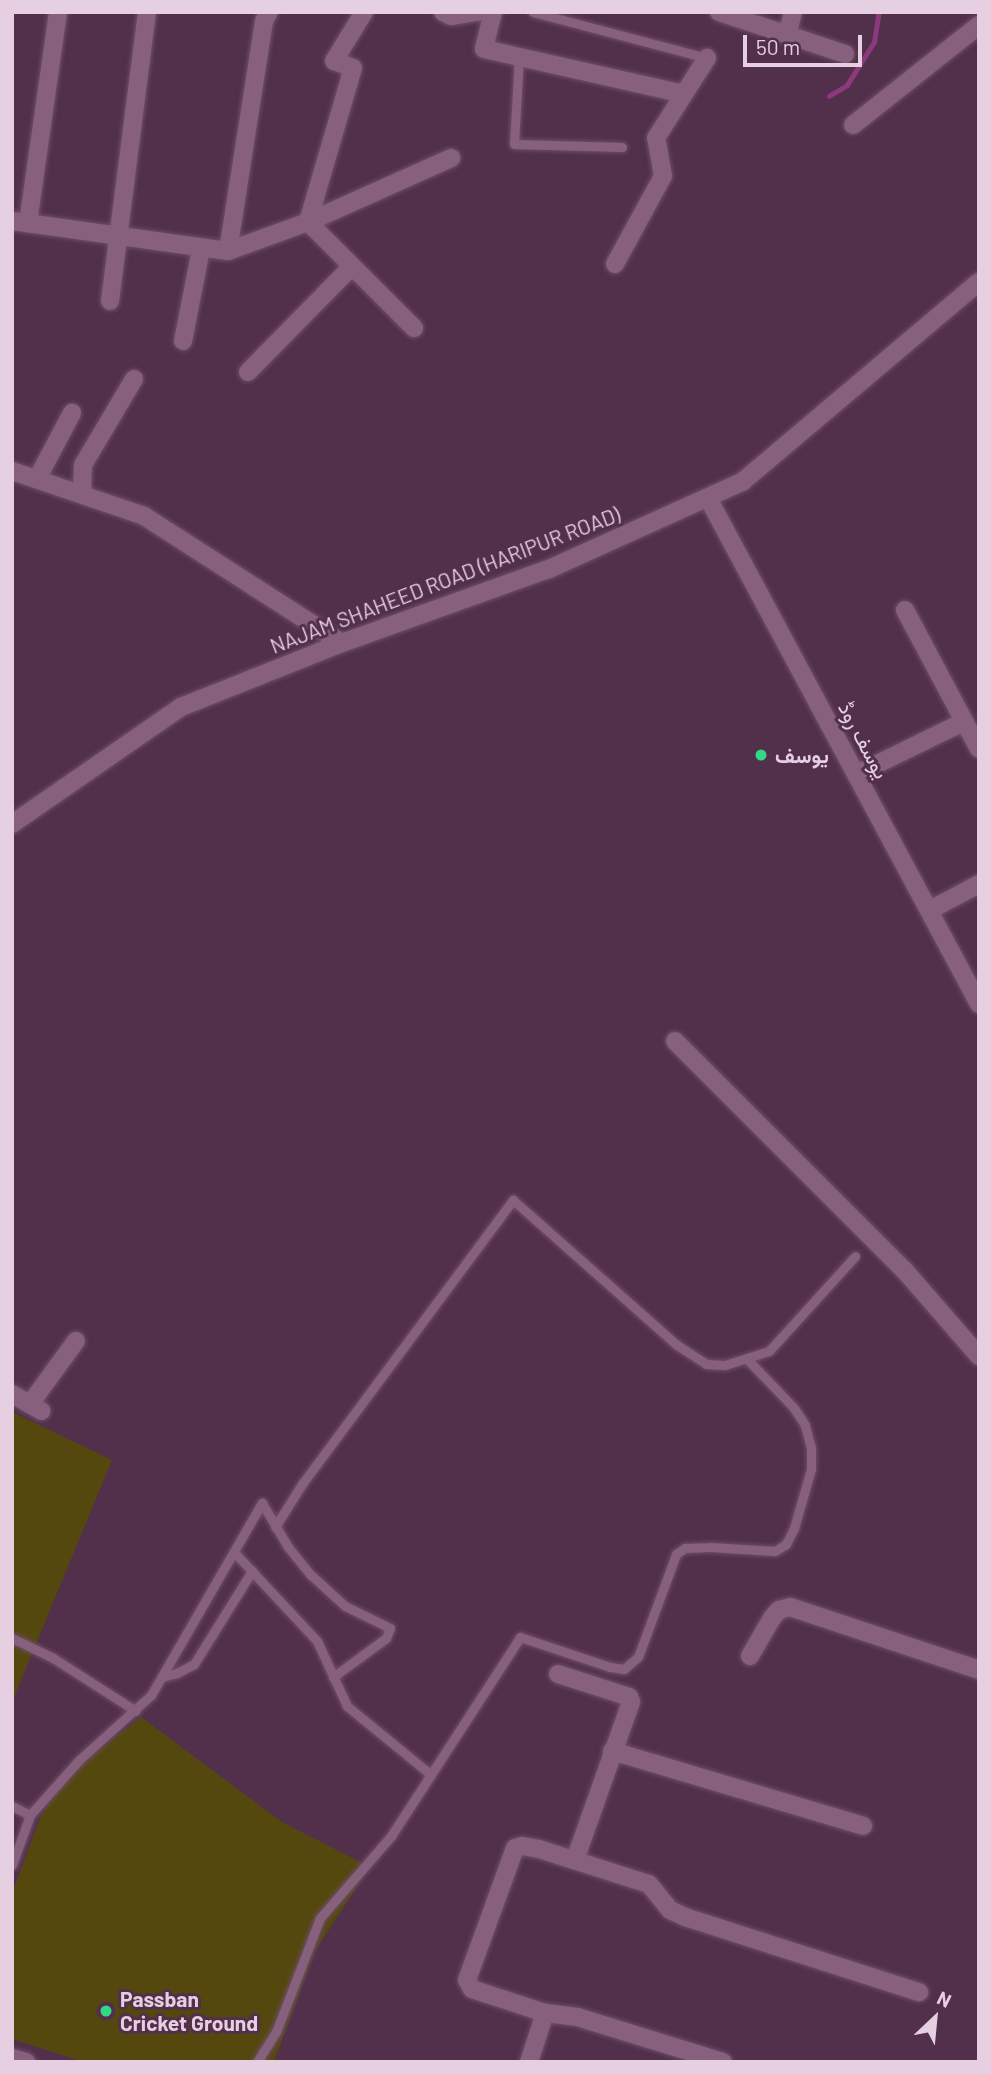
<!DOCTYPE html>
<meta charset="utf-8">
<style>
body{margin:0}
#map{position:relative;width:991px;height:2074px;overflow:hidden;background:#522f4b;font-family:Barlow,Vazirmatn,sans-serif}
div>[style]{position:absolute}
.green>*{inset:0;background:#55480f}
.stream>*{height:4.5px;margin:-2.25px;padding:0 2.25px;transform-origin:2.25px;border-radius:2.25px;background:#8b3a7d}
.roads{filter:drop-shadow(0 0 2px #6c4e66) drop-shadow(0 0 2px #6c4e66)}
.service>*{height:9px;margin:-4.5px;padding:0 4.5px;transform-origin:4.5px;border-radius:4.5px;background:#87607e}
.minor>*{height:18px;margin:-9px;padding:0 9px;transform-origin:9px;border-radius:9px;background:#87607e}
.secondary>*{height:18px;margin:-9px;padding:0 9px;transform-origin:9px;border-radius:9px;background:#87607e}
.dots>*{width:19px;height:19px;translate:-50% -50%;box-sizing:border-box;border:4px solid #522f4b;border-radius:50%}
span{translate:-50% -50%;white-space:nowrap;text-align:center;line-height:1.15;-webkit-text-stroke:6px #522f4b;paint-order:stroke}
.street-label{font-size:21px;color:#e6cfe0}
.poi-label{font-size:21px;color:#e6cfe0;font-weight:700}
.left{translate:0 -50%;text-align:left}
.frame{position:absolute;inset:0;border:14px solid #e6cfe0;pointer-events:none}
.north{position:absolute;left:900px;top:1983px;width:70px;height:70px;-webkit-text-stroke:5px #522f4b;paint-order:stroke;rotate:26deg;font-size:19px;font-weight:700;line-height:28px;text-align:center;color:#e6cfe0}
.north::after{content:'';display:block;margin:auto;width:24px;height:32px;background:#e6cfe0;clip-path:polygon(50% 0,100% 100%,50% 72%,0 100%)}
.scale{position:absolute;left:743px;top:35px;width:119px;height:32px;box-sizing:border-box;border:4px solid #e6cfe0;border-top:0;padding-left:9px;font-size:21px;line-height:24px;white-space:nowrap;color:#e6cfe0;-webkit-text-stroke:5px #522f4b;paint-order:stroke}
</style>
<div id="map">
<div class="green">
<i style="clip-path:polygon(12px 1412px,112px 1460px,12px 1702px)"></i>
<i style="clip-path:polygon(141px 1717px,282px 1822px,370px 1867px,315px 1951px,274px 2062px,84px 2062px,12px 2039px,12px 1893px,42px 1813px,63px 1783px,94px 1754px)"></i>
</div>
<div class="stream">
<i style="left:829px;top:96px;width:21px;rotate:-31deg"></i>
<i style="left:847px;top:85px;width:51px;rotate:-57.9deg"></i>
<i style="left:874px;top:42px;width:30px;rotate:-81deg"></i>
</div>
<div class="roads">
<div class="service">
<i style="left:533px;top:12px;width:180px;rotate:14.8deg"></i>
<i style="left:519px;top:57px;width:87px;rotate:93.3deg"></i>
<i style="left:514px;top:144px;width:108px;rotate:1.6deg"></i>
<i style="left:262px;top:1503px;width:51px;rotate:59.4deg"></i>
<i style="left:288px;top:1547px;width:36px;rotate:51deg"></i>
<i style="left:311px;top:1575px;width:46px;rotate:42.4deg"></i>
<i style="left:345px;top:1606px;width:50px;rotate:26.1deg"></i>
<i style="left:390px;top:1628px;width:11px;rotate:112deg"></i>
<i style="left:386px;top:1638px;width:66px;rotate:143.7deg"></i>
<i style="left:275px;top:1527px;width:51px;rotate:-57.9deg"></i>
<i style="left:302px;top:1484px;width:354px;rotate:-53.4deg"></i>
<i style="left:513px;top:1200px;width:219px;rotate:41.5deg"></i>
<i style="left:677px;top:1345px;width:35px;rotate:33deg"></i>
<i style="left:706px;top:1364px;width:19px;rotate:3deg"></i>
<i style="left:725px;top:1365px;width:46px;rotate:-17.7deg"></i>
<i style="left:769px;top:1351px;width:128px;rotate:-47.8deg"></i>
<i style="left:234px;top:1552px;width:122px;rotate:47deg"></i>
<i style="left:317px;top:1641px;width:72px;rotate:65.2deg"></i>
<i style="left:347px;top:1706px;width:107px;rotate:39.3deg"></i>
<i style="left:12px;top:1638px;width:46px;rotate:26deg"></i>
<i style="left:53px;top:1658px;width:98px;rotate:32.6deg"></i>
<i style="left:162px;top:1677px;width:16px;rotate:-15deg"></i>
<i style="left:177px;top:1673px;width:19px;rotate:-28deg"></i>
<i style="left:194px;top:1664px;width:110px;rotate:-58.1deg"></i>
<i style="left:12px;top:1806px;width:20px;rotate:27deg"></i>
<i style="left:30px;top:1815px;width:74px;rotate:-48.3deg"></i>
<i style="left:79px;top:1760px;width:97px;rotate:-42.1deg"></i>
<i style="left:151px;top:1695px;width:222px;rotate:-60deg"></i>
<i style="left:12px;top:1865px;width:53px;rotate:-70.2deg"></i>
<i style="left:257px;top:2062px;width:36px;rotate:-58deg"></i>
<i style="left:276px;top:2032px;width:122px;rotate:-68.9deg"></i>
<i style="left:320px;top:1918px;width:108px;rotate:-49.1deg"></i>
<i style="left:391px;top:1836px;width:237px;rotate:-57deg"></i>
<i style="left:520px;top:1637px;width:95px;rotate:18.4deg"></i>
<i style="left:610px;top:1667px;width:14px;rotate:8deg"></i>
<i style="left:624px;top:1669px;width:18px;rotate:-41deg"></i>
<i style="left:638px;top:1657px;width:110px;rotate:-69.7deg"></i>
<i style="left:676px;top:1554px;width:11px;rotate:-34deg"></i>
<i style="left:685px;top:1548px;width:25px;rotate:-2deg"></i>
<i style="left:710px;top:1547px;width:65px;rotate:3.5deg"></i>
<i style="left:775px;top:1551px;width:13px;rotate:-32deg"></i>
<i style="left:786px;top:1544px;width:18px;rotate:-63deg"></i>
<i style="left:794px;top:1528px;width:61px;rotate:-73.9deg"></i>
<i style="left:811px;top:1469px;width:21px;rotate:-90deg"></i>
<i style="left:811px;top:1448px;width:24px;rotate:-105deg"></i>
<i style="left:805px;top:1425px;width:20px;rotate:-123deg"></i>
<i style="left:794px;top:1408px;width:66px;rotate:-133.8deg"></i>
</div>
<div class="minor">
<i style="left:364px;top:12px;width:57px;rotate:121.5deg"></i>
<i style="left:334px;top:61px;width:20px;rotate:20deg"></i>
<i style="left:353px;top:68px;width:160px;rotate:106.3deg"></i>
<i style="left:308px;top:222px;width:150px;rotate:45deg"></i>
<i style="left:443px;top:12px;width:9px;rotate:27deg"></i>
<i style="left:451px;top:16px;width:26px;rotate:-9deg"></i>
<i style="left:493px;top:12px;width:38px;rotate:104deg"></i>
<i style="left:484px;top:49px;width:205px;rotate:12.7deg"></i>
<i style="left:719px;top:12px;width:133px;rotate:18.4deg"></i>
<i style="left:788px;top:33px;width:22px;rotate:-77deg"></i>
<i style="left:853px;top:125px;width:161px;rotate:-38.4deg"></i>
<i style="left:12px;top:221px;width:218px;rotate:7.9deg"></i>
<i style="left:228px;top:251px;width:85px;rotate:-19.9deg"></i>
<i style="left:308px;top:222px;width:157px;rotate:-24.1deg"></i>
<i style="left:28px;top:223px;width:213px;rotate:-81.9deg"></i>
<i style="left:228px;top:251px;width:233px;rotate:-81.1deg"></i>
<i style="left:264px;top:21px;width:10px;rotate:-61deg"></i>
<i style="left:615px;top:264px;width:100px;rotate:-61.4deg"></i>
<i style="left:663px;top:176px;width:39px;rotate:-100deg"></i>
<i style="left:656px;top:138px;width:95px;rotate:-57.5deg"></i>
<i style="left:110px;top:301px;width:291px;rotate:-82.7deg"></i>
<i style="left:183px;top:341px;width:94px;rotate:-78.9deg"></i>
<i style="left:248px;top:372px;width:148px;rotate:-45.5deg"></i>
<i style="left:12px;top:471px;width:139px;rotate:18.8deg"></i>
<i style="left:144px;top:516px;width:235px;rotate:32.7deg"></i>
<i style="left:37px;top:479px;width:75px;rotate:-62.1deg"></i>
<i style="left:82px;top:494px;width:29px;rotate:-88deg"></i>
<i style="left:83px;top:465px;width:100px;rotate:-59.3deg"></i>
<i style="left:708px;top:498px;width:574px;rotate:61.83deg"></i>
<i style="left:905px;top:610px;width:157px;rotate:62deg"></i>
<i style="left:857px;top:774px;width:118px;rotate:-26.1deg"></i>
<i style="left:930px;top:910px;width:55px;rotate:-28deg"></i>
<i style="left:675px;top:1041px;width:325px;rotate:45deg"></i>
<i style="left:905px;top:1271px;width:113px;rotate:49deg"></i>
<i style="left:12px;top:1394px;width:34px;rotate:30deg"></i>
<i style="left:30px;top:1404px;width:78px;rotate:-53.9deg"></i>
<i style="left:750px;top:1656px;width:44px;rotate:-59.9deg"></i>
<i style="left:772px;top:1618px;width:11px;rotate:-49deg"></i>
<i style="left:779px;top:1610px;width:11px;rotate:-15deg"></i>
<i style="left:790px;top:1607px;width:199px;rotate:18.4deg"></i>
<i style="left:558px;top:1674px;width:75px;rotate:17.9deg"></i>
<i style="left:629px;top:1697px;width:5px;rotate:68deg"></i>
<i style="left:631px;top:1702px;width:168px;rotate:109.5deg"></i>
<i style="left:612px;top:1751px;width:262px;rotate:16.6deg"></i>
<i style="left:529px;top:2062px;width:52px;rotate:-71.9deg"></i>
<i style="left:723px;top:2062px;width:152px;rotate:-162.8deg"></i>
<i style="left:578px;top:2017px;width:33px;rotate:-173deg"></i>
<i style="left:545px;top:2013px;width:77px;rotate:-161.8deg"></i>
<i style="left:472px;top:1989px;width:10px;rotate:-119deg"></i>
<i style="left:467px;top:1980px;width:140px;rotate:-70deg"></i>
<i style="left:515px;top:1848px;width:7px;rotate:-16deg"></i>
<i style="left:522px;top:1846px;width:17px;rotate:10deg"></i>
<i style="left:539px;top:1849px;width:115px;rotate:17.7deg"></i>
<i style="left:649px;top:1884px;width:33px;rotate:51deg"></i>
<i style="left:670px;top:1910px;width:17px;rotate:25deg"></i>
<i style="left:685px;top:1917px;width:246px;rotate:17.8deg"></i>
</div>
<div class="secondary">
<i style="left:12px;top:824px;width:206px;rotate:-34.7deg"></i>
<i style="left:181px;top:707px;width:173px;rotate:-21.7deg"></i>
<i style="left:342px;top:643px;width:220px;rotate:-19.7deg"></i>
<i style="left:549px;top:569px;width:212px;rotate:-24.3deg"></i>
<i style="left:742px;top:482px;width:310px;rotate:-40.2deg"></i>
<i style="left:12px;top:2058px;width:15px;rotate:16deg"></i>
</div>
</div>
<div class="dots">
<i style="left:761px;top:755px;background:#32d882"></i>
<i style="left:106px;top:2011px;background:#32d882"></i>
</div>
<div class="street-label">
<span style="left:445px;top:580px;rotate:-21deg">NAJAM SHAHEED ROAD (HARIPUR ROAD)</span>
<span style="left:864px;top:740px;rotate:62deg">یوسف روڈ</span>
</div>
<div class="poi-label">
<span class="left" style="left:775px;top:755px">یوسف</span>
<span class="left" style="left:120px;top:2011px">Passban<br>Cricket Ground</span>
</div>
<div class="frame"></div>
<div class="north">N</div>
<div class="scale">50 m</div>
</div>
